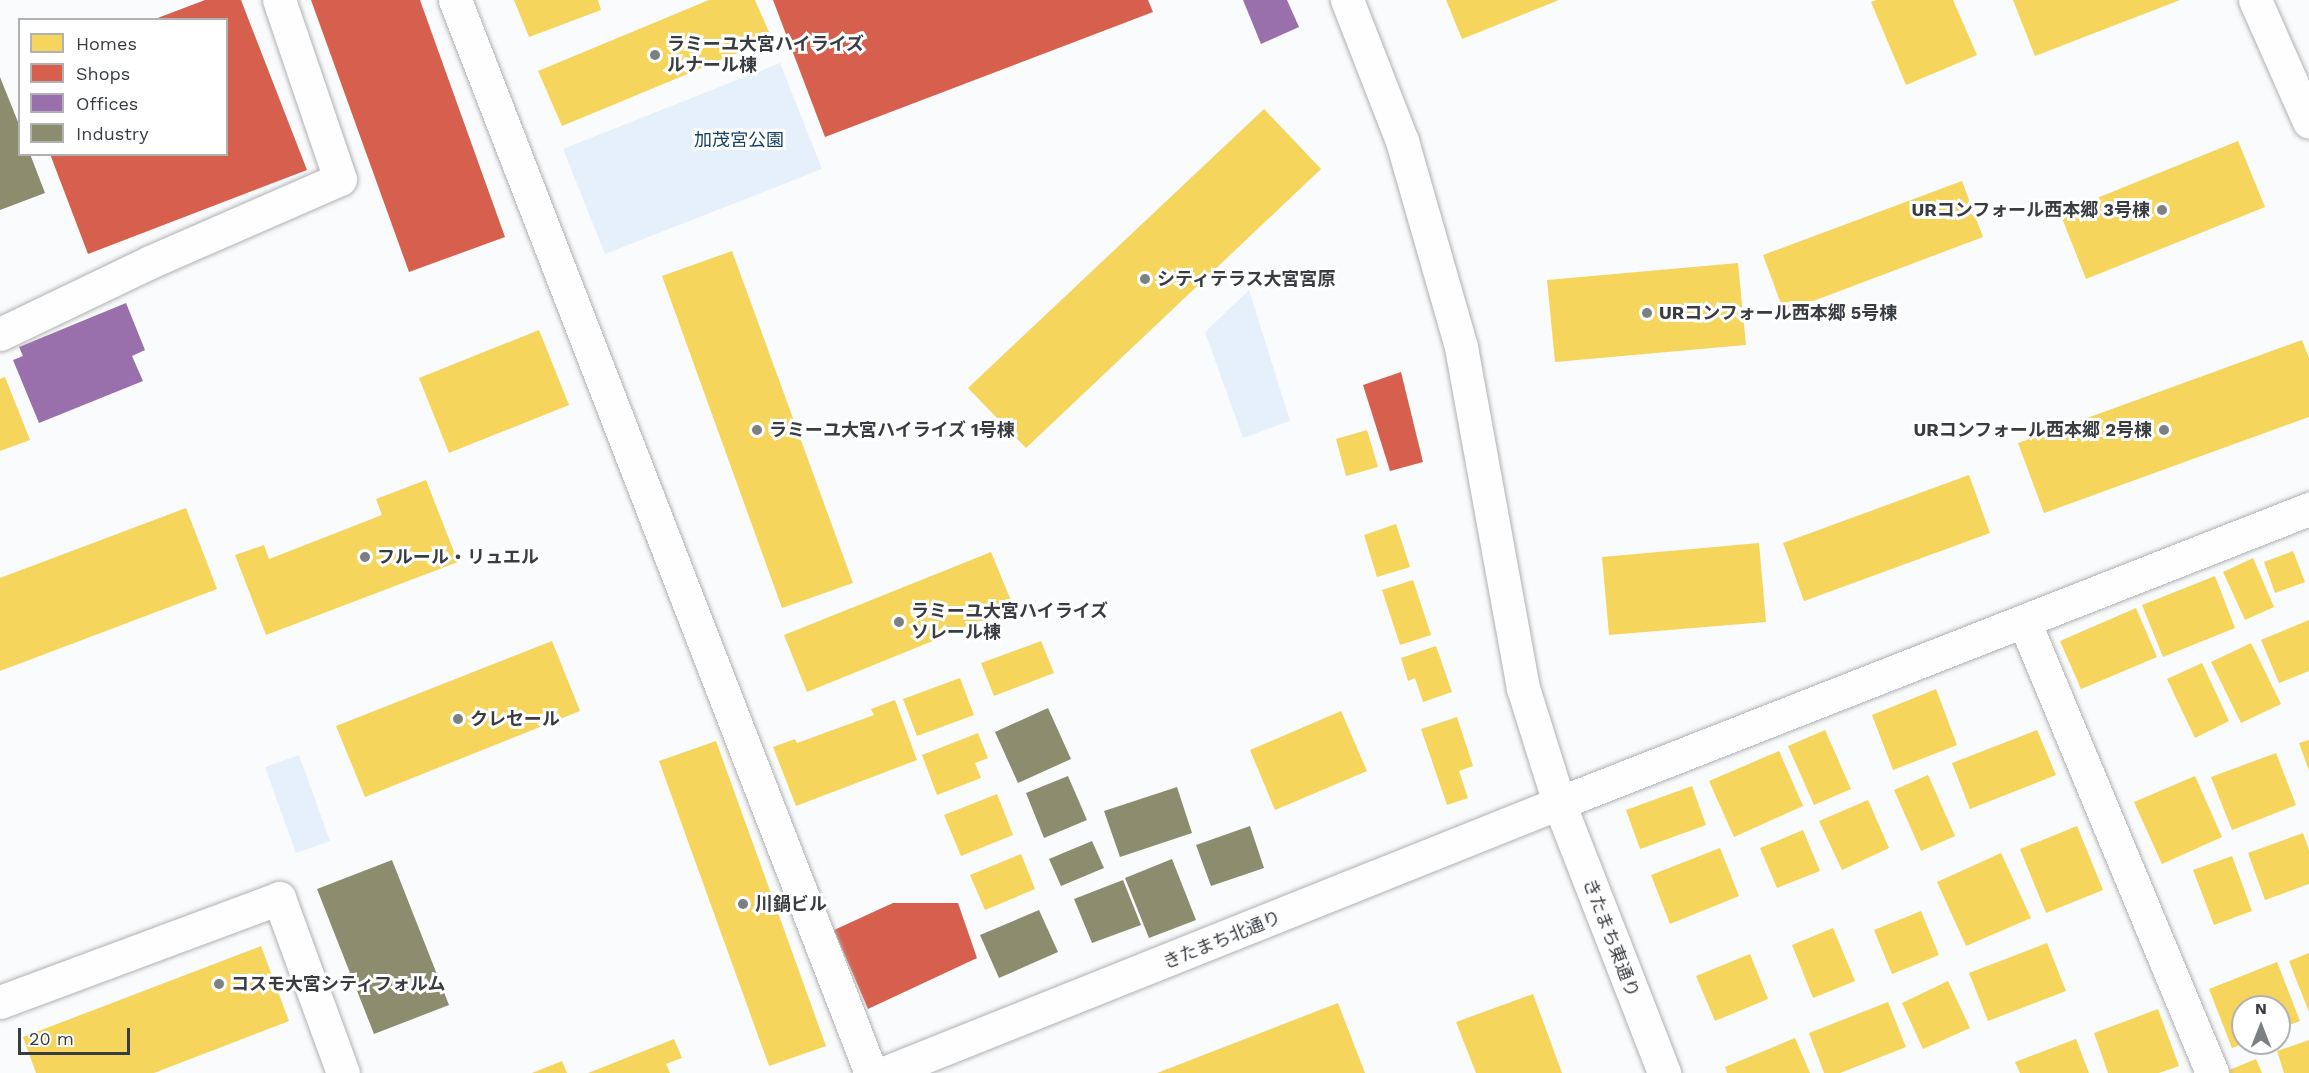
<!DOCTYPE html>
<meta charset="utf-8">
<style>
body{margin:0}
#map{position:relative;width:2309px;height:1073px;overflow:hidden;background:#fafbfc;font-family:"Work Sans","Noto Sans JP",sans-serif}
div>[style]{position:absolute}
.green>*{inset:0;background:#e5f0fb}
.homes>*{inset:0;background:#f6d55c}
.shops>*{inset:0;background:#d6604d}
.offices>*{inset:0;background:#9970ab}
.industry>*{inset:0;background:#8c8c6e}
.roads{filter:drop-shadow(0 0 2px #afb1b3) drop-shadow(0 0 2px #afb1b3)}
.minor>*{height:33px;margin:-16.5px;padding:0 16.5px;transform-origin:16.5px;border-radius:16.5px;background:#fefeff}
.dots>*{width:16px;height:16px;translate:-50% -50%;box-sizing:border-box;border:3px solid #fff;border-radius:50%}
span{translate:-50% -50%;white-space:nowrap;text-align:center;line-height:1.15;-webkit-text-stroke:6px #fff;paint-order:stroke}
.poi-label{font-size:18px;color:#393d41;font-weight:700}
.left{translate:0 -50%;text-align:left}
.right{translate:-100% -50%;text-align:right}
.park-label{font-size:18px;color:#124067}
.street-label{font-size:18px;color:#393d41}
.legend{position:absolute;left:18px;top:18px;width:210px;height:138px;box-sizing:border-box;background:#fff;border:2px solid #b0b1b3;margin:0;padding:8px 10px;list-style:none;font-size:18px;color:#393d41}
.legend li{display:flex;align-items:center;gap:12px;height:30px}
.legend b{width:30px;border:2px solid #b0b1b3}
.north{position:absolute;left:2231px;top:995px;width:60px;height:60px;box-sizing:border-box;background:#fff;border:2px solid #b0b1b3;border-radius:50%;rotate:0deg;font-size:16px;font-weight:700;line-height:24px;text-align:center;color:#393d41}
.north::after{content:'';display:block;margin:auto;width:21px;height:27px;background:#7d8082;clip-path:polygon(50% 0,100% 100%,50% 72%,0 100%)}
.scale{position:absolute;left:18px;top:1028px;width:112px;height:27px;box-sizing:border-box;border:3px solid #393d41;border-top:0;padding-left:8px;font-size:18px;line-height:21px;white-space:nowrap;color:#393d41;-webkit-text-stroke:4px #fff;paint-order:stroke}
</style>
<div id="map">
<div class="green">
<i style="clip-path:polygon(780px 63px,822px 169px,605px 254px,563px 149px)"></i>
<i style="clip-path:polygon(1249px 290px,1290px 421px,1243px 438px,1205px 332px)"></i>
<i style="clip-path:polygon(299px 755px,330px 841px,296px 853px,265px 767px)"></i>
</div>
<div class="homes">
<i style="clip-path:polygon(514px 0,598px 0,601px 10px,529px 37px)"></i>
<i style="clip-path:polygon(709px 0,755px 0,772px 39px,562px 126px,538px 71px)"></i>
<i style="clip-path:polygon(1446px 0,1559px 0,1462px 39px)"></i>
<i style="clip-path:polygon(1876px 0,1953px 0,1977px 55px,1906px 85px,1871px 2px)"></i>
<i style="clip-path:polygon(2013px 0,2180px 0,2035px 56px)"></i>
<i style="clip-path:polygon(1264px 109px,1321px 169px,1026px 448px,968px 388px)"></i>
<i style="clip-path:polygon(2238px 141px,2265px 207px,2086px 279px,2060px 213px)"></i>
<i style="clip-path:polygon(1962px 181px,1983px 237px,1784px 312px,1763px 255px)"></i>
<i style="clip-path:polygon(732px 251px,853px 583px,782px 608px,662px 276px)"></i>
<i style="clip-path:polygon(1738px 263px,1746px 345px,1555px 362px,1547px 280px)"></i>
<i style="clip-path:polygon(539px 330px,569px 405px,449px 453px,419px 378px)"></i>
<i style="clip-path:polygon(2302px 340px,2309px 358px,2309px 417px,2044px 513px,2018px 443px)"></i>
<i style="clip-path:polygon(5px 377px,30px 440px,0 451px,0 379px)"></i>
<i style="clip-path:polygon(1367px 430px,1378px 467px,1346px 476px,1336px 439px)"></i>
<i style="clip-path:polygon(1969px 475px,1990px 533px,1804px 601px,1783px 543px)"></i>
<i style="clip-path:polygon(426px 480px,458px 562px,266px 635px,235px 555px,264px 545px,269px 559px,382px 515px,376px 499px)"></i>
<i style="clip-path:polygon(186px 508px,217px 589px,0 671px,0 578px)"></i>
<i style="clip-path:polygon(1396px 524px,1410px 567px,1377px 577px,1364px 535px)"></i>
<i style="clip-path:polygon(1759px 543px,1766px 622px,1609px 635px,1602px 557px)"></i>
<i style="clip-path:polygon(2293px 551px,2305px 582px,2275px 593px,2264px 562px)"></i>
<i style="clip-path:polygon(991px 552px,1014px 608px,807px 692px,784px 635px)"></i>
<i style="clip-path:polygon(2253px 558px,2274px 607px,2245px 620px,2223px 572px)"></i>
<i style="clip-path:polygon(2215px 576px,2235px 628px,2163px 657px,2142px 605px)"></i>
<i style="clip-path:polygon(1413px 580px,1431px 635px,1400px 645px,1382px 590px)"></i>
<i style="clip-path:polygon(2136px 608px,2157px 657px,2081px 689px,2060px 641px)"></i>
<i style="clip-path:polygon(2309px 620px,2309px 671px,2279px 683px,2261px 640px)"></i>
<i style="clip-path:polygon(552px 641px,580px 711px,365px 797px,336px 726px)"></i>
<i style="clip-path:polygon(1041px 641px,1054px 673px,994px 696px,981px 663px)"></i>
<i style="clip-path:polygon(2251px 643px,2281px 704px,2241px 723px,2211px 662px)"></i>
<i style="clip-path:polygon(1436px 646px,1452px 692px,1423px 702px,1415px 678px,1408px 681px,1401px 658px)"></i>
<i style="clip-path:polygon(2202px 663px,2229px 721px,2195px 738px,2167px 679px)"></i>
<i style="clip-path:polygon(960px 678px,974px 715px,917px 736px,903px 699px)"></i>
<i style="clip-path:polygon(1936px 689px,1957px 745px,1893px 770px,1872px 715px)"></i>
<i style="clip-path:polygon(895px 700px,917px 760px,796px 806px,773px 747px,795px 739px,797px 743px,874px 715px,871px 709px)"></i>
<i style="clip-path:polygon(1341px 711px,1367px 771px,1275px 810px,1250px 750px)"></i>
<i style="clip-path:polygon(1457px 717px,1473px 766px,1459px 771px,1468px 798px,1447px 805px,1421px 729px)"></i>
<i style="clip-path:polygon(1825px 730px,1851px 789px,1814px 805px,1788px 746px)"></i>
<i style="clip-path:polygon(2037px 730px,2056px 775px,1970px 809px,1952px 763px)"></i>
<i style="clip-path:polygon(978px 733px,988px 758px,975px 763px,981px 778px,937px 795px,922px 755px)"></i>
<i style="clip-path:polygon(2309px 740px,2309px 771px,2299px 743px)"></i>
<i style="clip-path:polygon(716px 741px,826px 1046px,769px 1066px,659px 761px)"></i>
<i style="clip-path:polygon(1779px 751px,1803px 806px,1734px 837px,1709px 781px)"></i>
<i style="clip-path:polygon(2276px 753px,2296px 805px,2232px 830px,2211px 777px)"></i>
<i style="clip-path:polygon(1928px 775px,1955px 836px,1921px 851px,1894px 790px)"></i>
<i style="clip-path:polygon(2195px 776px,2222px 837px,2162px 864px,2134px 802px)"></i>
<i style="clip-path:polygon(1692px 786px,1706px 825px,1640px 849px,1626px 810px)"></i>
<i style="clip-path:polygon(997px 794px,1013px 835px,961px 856px,944px 815px)"></i>
<i style="clip-path:polygon(1868px 800px,1889px 848px,1842px 870px,1819px 821px)"></i>
<i style="clip-path:polygon(2077px 826px,2103px 890px,2046px 913px,2020px 849px)"></i>
<i style="clip-path:polygon(1803px 830px,1820px 871px,1777px 888px,1760px 848px)"></i>
<i style="clip-path:polygon(2303px 833px,2309px 850px,2309px 884px,2265px 900px,2248px 853px)"></i>
<i style="clip-path:polygon(1720px 848px,1739px 896px,1670px 924px,1651px 875px)"></i>
<i style="clip-path:polygon(2001px 853px,2031px 918px,1966px 946px,1937px 882px)"></i>
<i style="clip-path:polygon(1021px 854px,1035px 889px,985px 910px,970px 875px)"></i>
<i style="clip-path:polygon(2232px 856px,2252px 911px,2214px 925px,2193px 870px)"></i>
<i style="clip-path:polygon(1921px 911px,1939px 955px,1892px 974px,1874px 930px)"></i>
<i style="clip-path:polygon(1833px 928px,1855px 981px,1813px 998px,1792px 945px)"></i>
<i style="clip-path:polygon(2047px 943px,2066px 991px,1988px 1021px,1969px 973px)"></i>
<i style="clip-path:polygon(261px 946px,289px 1021px,154px 1073px,36px 1073px,23px 1037px)"></i>
<i style="clip-path:polygon(2309px 953px,2309px 1012px,2289px 961px)"></i>
<i style="clip-path:polygon(1750px 954px,1768px 999px,1715px 1021px,1696px 976px)"></i>
<i style="clip-path:polygon(2277px 962px,2300px 1021px,2279px 1029px,2279px 1007px,2243px 1007px,2243px 1044px,2232px 1048px,2209px 989px)"></i>
<i style="clip-path:polygon(1948px 981px,1970px 1028px,1923px 1049px,1902px 1003px)"></i>
<i style="clip-path:polygon(1533px 994px,1562px 1073px,1476px 1073px,1456px 1022px)"></i>
<i style="clip-path:polygon(1888px 1002px,1906px 1047px,1840px 1073px,1824px 1073px,1809px 1033px)"></i>
<i style="clip-path:polygon(1338px 1003px,1365px 1073px,1157px 1073px)"></i>
<i style="clip-path:polygon(2158px 1009px,2179px 1066px,2159px 1073px,2108px 1073px,2094px 1033px)"></i>
<i style="clip-path:polygon(1795px 1038px,1810px 1073px,1727px 1073px,1725px 1067px)"></i>
<i style="clip-path:polygon(674px 1039px,682px 1058px,666px 1064px,670px 1073px,588px 1073px)"></i>
<i style="clip-path:polygon(2076px 1039px,2089px 1073px,2020px 1073px,2015px 1062px)"></i>
<i style="clip-path:polygon(2309px 1040px,2309px 1073px,2284px 1073px,2277px 1051px)"></i>
<i style="clip-path:polygon(2256px 1059px,2262px 1073px,2222px 1073px)"></i>
<i style="clip-path:polygon(562px 1061px,567px 1073px,532px 1073px)"></i>
</div>
<div class="shops">
<i style="clip-path:polygon(205px 0,241px 0,307px 170px,88px 254px,50px 154px,226px 154px,226px 20px,155px 19px)"></i>
<i style="clip-path:polygon(311px 0,420px 0,505px 237px,409px 272px)"></i>
<i style="clip-path:polygon(773px 0,1148px 0,1153px 12px,825px 137px)"></i>
<i style="clip-path:polygon(1401px 372px,1423px 462px,1390px 471px,1363px 385px)"></i>
<i style="clip-path:polygon(893px 903px,958px 903px,977px 958px,868px 1009px,834px 930px)"></i>
</div>
<div class="offices">
<i style="clip-path:polygon(1243px 0,1287px 0,1299px 27px,1261px 44px)"></i>
<i style="clip-path:polygon(126px 303px,145px 350px,132px 356px,143px 381px,39px 423px,13px 360px,23px 356px,19px 347px)"></i>
</div>
<div class="industry">
<i style="clip-path:polygon(0 77px,20px 127px,20px 154px,30px 154px,45px 193px,0 210px)"></i>
<i style="clip-path:polygon(1048px 708px,1071px 759px,1018px 783px,995px 732px)"></i>
<i style="clip-path:polygon(1068px 776px,1087px 820px,1044px 838px,1026px 793px)"></i>
<i style="clip-path:polygon(1177px 787px,1192px 833px,1120px 857px,1104px 811px)"></i>
<i style="clip-path:polygon(1250px 826px,1264px 868px,1211px 886px,1196px 845px)"></i>
<i style="clip-path:polygon(1092px 841px,1104px 868px,1061px 886px,1049px 859px)"></i>
<i style="clip-path:polygon(1172px 859px,1196px 920px,1149px 938px,1125px 878px)"></i>
<i style="clip-path:polygon(392px 860px,449px 1005px,374px 1034px,317px 889px)"></i>
<i style="clip-path:polygon(1123px 880px,1141px 925px,1092px 943px,1074px 899px)"></i>
<i style="clip-path:polygon(1039px 910px,1058px 952px,999px 978px,980px 935px)"></i>
</div>
<div class="roads">
<div class="minor">
<i style="left:455px;top:0;width:1151px;rotate:68.81deg"></i>
<i style="left:1347px;top:0;width:151px;rotate:68.7deg"></i>
<i style="left:1402px;top:141px;width:214px;rotate:74deg"></i>
<i style="left:1461px;top:347px;width:347px;rotate:79.7deg"></i>
<i style="left:1523px;top:688px;width:121px;rotate:72.6deg"></i>
<i style="left:1559px;top:803px;width:290px;rotate:68.7deg"></i>
<i style="left:2255px;top:0;width:133px;rotate:66.1deg"></i>
<i style="left:0;top:334px;width:166px;rotate:-25.6deg"></i>
<i style="left:150px;top:262px;width:207px;rotate:-23.6deg"></i>
<i style="left:340px;top:179px;width:189px;rotate:-108.8deg"></i>
<i style="left:2024px;top:621px;width:490px;rotate:67.4deg"></i>
<i style="left:0;top:1002px;width:298px;rotate:-20.4deg"></i>
<i style="left:279px;top:898px;width:186px;rotate:69.9deg"></i>
<i style="left:884px;top:1073px;width:727px;rotate:-21.8deg"></i>
<i style="left:1559px;top:803px;width:806px;rotate:-21.41deg"></i>
</div>
</div>
<div class="dots">
<i style="left:655px;top:55px;background:#7d8082"></i>
<i style="left:2162px;top:210px;background:#7d8082"></i>
<i style="left:1145px;top:279px;background:#7d8082"></i>
<i style="left:1647px;top:313px;background:#7d8082"></i>
<i style="left:757px;top:430px;background:#7d8082"></i>
<i style="left:2164px;top:430px;background:#7d8082"></i>
<i style="left:365px;top:557px;background:#7d8082"></i>
<i style="left:899px;top:622px;background:#7d8082"></i>
<i style="left:458px;top:719px;background:#7d8082"></i>
<i style="left:743px;top:904px;background:#7d8082"></i>
<i style="left:219px;top:984px;background:#7d8082"></i>
</div>
<div class="poi-label">
<span class="left" style="left:667px;top:55px">ラミーユ大宮ハイライズ<br>ルナール棟</span>
<span class="right" style="left:2150px;top:210px">URコンフォール西本郷 3号棟</span>
<span class="left" style="left:1157px;top:279px">シティテラス大宮宮原</span>
<span class="left" style="left:1659px;top:313px">URコンフォール西本郷 5号棟</span>
<span class="left" style="left:769px;top:430px">ラミーユ大宮ハイライズ 1号棟</span>
<span class="right" style="left:2152px;top:430px">URコンフォール西本郷 2号棟</span>
<span class="left" style="left:377px;top:557px">フルール・リュエル</span>
<span class="left" style="left:911px;top:622px">ラミーユ大宮ハイライズ<br>ソレール棟</span>
<span class="left" style="left:470px;top:719px">クレセール</span>
<span class="left" style="left:755px;top:904px">川鍋ビル</span>
<span class="left" style="left:231px;top:984px">コスモ大宮シティフォルム</span>
</div>
<div class="park-label">
<span style="left:739px;top:140px">加茂宮公園</span>
</div>
<div class="street-label">
<span style="left:1611px;top:938px;rotate:69deg">きたまち東通り</span>
<span style="left:1222px;top:940px;rotate:-22deg">きたまち北通り</span>
</div>
<ul class="legend">
<li><b style="height:16px;background:#f6d55c"></b>Homes</li>
<li><b style="height:16px;background:#d6604d"></b>Shops</li>
<li><b style="height:16px;background:#9970ab"></b>Offices</li>
<li><b style="height:16px;background:#8c8c6e"></b>Industry</li>
</ul>
<div class="north">N</div>
<div class="scale">20 m</div>
</div>
